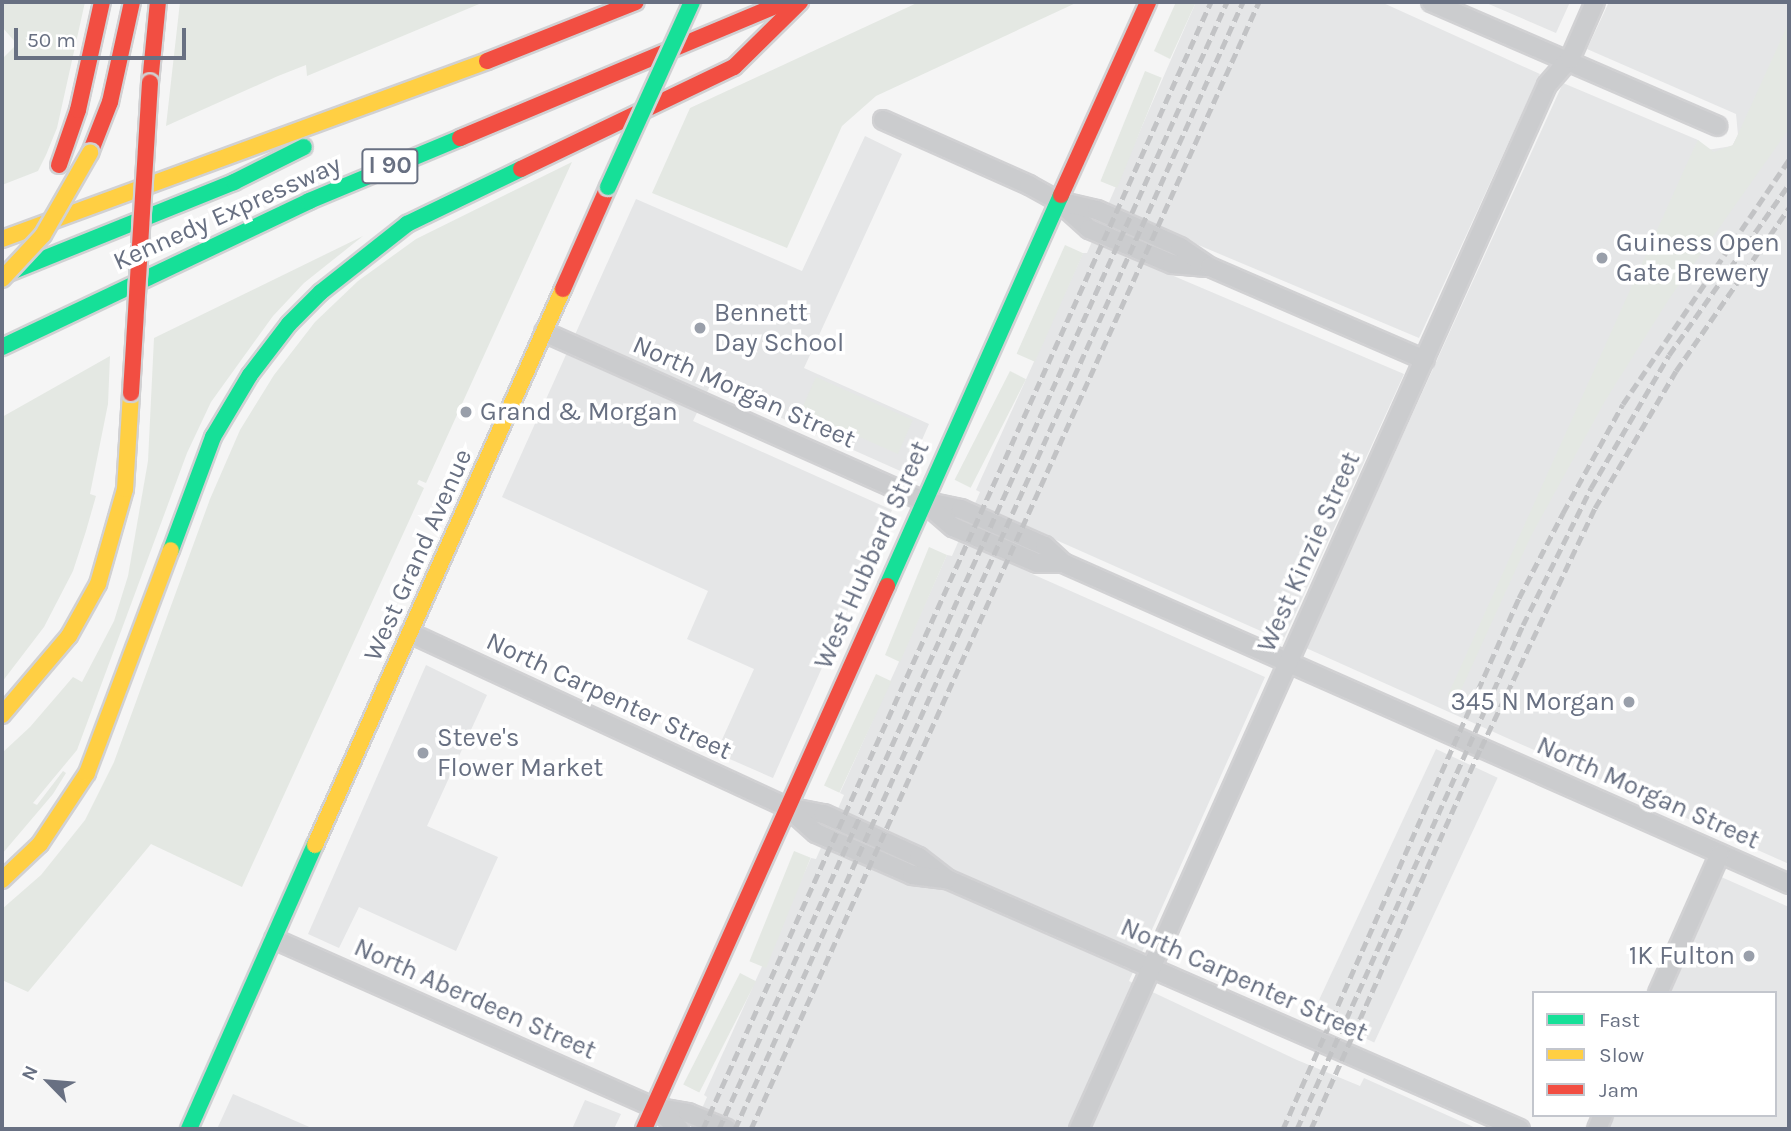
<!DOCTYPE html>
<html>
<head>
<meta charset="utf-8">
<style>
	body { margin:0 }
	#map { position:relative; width:1791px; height:1131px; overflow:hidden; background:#f5f5f5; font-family:Karla,sans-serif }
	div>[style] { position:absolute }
	.built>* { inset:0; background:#e5e6e7; transform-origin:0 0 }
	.green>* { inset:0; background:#e4e8e3; transform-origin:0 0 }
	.roads { filter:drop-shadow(2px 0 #d1d1d3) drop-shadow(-2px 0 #d1d1d3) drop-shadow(0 2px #d1d1d3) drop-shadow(0 -2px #d1d1d3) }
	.street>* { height:18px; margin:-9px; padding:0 9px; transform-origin:9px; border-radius:9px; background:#cbccce }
	.fast>* { height:16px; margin:-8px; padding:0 8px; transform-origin:8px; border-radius:8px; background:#16e098 }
	.slow>* { height:16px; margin:-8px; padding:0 8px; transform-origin:8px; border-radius:8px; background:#ffcf43 }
	.jam>* { height:16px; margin:-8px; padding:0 8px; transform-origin:8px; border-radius:8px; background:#f24e42 }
	.rail>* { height:5px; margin-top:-2.5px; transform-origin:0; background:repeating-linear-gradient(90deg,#c2c3c5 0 10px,transparent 0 15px) }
	.bridges { filter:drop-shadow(2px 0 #d1d1d3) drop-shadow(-2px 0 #d1d1d3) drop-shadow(0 2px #d1d1d3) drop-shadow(0 -2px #d1d1d3) }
	.fast-bridge>* { height:16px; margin:-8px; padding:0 8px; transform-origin:8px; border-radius:8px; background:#16e098 }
	.slow-bridge>* { height:16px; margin:-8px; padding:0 8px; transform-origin:8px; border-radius:8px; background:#ffcf43 }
	.jam-bridge>* { height:16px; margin:-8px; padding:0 8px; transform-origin:8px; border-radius:8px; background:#f24e42 }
	.dots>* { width:19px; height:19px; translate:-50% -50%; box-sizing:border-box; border:4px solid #fff; border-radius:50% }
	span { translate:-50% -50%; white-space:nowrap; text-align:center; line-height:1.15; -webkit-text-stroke:7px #fff; paint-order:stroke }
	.shield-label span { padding:2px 5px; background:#fff; border:2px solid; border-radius:5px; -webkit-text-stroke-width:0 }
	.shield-label { font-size:24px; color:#687082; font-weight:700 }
	.street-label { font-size:26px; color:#687082 }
	.poi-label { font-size:26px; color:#687082 }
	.left { translate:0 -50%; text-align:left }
	.right { translate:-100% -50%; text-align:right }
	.frame { position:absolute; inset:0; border:4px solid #687082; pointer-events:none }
	.legend { position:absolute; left:1532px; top:991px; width:245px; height:126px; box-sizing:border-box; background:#fff; border:2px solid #c3c6cd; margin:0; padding:9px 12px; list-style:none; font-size:21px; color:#687082 }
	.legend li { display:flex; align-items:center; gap:14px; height:35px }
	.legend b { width:35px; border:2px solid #c3c6cd }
	.north { position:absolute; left:14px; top:1047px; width:70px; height:70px; -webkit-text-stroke:5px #fff; paint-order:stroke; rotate:295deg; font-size:19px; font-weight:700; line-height:28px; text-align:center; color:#687082 }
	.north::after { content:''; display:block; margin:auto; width:24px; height:32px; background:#687082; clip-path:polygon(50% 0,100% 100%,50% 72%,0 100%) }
	.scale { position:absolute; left:14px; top:28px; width:172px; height:32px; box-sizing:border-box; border:4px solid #687082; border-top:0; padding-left:9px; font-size:21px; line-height:24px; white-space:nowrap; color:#687082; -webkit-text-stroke:5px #fff; paint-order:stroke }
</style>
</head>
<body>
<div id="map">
	<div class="built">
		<i style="clip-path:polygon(1196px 2px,1381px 2px,1540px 74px,1419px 338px,1177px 236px,1162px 271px,1404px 374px,1283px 641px,1047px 536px,1030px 573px,1265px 677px,1129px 981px,1297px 1060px,1360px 1086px,1364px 1078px,1478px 1129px,693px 1129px,707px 1097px,704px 1095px,811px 858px,816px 859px,844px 795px,840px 793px,947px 555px,952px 556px,980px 492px,976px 490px,1083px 253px,1087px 253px)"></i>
		<i style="clip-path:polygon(1484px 2px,1570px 2px,1556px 33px)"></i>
		<i style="clip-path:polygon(1609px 2px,1789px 2px,1789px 864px,1306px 648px,1563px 83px,1698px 140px,1707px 150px,1732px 146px,1738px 135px,1736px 114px,1587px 49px)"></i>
		<i style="clip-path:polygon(865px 136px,902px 154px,804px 368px,929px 424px,907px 474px,710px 386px,693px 421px,892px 510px,773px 778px,716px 753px,754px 669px,687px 639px,708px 591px,502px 497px,636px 199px,802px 271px)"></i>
		<i style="clip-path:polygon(426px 665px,487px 695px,427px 826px,498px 857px,456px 951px,359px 907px,339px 948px,308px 934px)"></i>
		<i style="left:1436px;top:749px;width:68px;height:292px;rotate:25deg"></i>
		<i style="clip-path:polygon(1719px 876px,1789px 907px,1789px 1129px,1606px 1129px,1612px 1115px,1775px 1115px,1775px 993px,1667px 993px)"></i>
		<i style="clip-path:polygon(233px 1094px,314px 1129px,217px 1129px)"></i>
		<i style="clip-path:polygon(585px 1100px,621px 1114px,614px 1129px,572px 1129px)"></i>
	</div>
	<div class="green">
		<i style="clip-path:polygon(2px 2px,85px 2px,57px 128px,46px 155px,38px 171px,2px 185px,2px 59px,17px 44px,2px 27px)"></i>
		<i style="clip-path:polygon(180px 2px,484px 2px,307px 76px,306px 65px,278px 76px,166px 126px)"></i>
		<i style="clip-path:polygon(919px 2px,1078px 2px,876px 96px,842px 126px,787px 248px,652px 193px,690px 108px)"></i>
		<i style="clip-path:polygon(1176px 2px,1196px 2px,1170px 59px,1154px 51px)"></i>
		<i style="clip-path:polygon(1789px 22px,1789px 129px,1669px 299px,1605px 401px,1531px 536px,1457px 699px,1448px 695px,1693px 150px,1698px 140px,1714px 152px,1733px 145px)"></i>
		<i style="left:1145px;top:71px;width:18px;height:119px;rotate:22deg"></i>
		<i style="clip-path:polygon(572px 162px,426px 483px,419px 480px,417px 484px,424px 488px,242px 887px,151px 844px,28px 992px,2px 980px,2px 909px,41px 875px,85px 820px,114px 762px,210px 499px,240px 430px,274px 375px,315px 322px,358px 281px,416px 239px)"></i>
		<i style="clip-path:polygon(363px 236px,304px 283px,273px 316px,211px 402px,187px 453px,77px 750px,33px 803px,37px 805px,63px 771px,66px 773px,53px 794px,2px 854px,2px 753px,30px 727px,73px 677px,82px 682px,114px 621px,128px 576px,148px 461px,154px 338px)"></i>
		<i style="left:1065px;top:245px;width:20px;height:119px;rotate:24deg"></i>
		<i style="clip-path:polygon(110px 356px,108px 404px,90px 494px,96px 496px,86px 531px,73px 571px,44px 627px,2px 682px,2px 417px)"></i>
		<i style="left:1010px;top:371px;width:18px;height:122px;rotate:27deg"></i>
		<i style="left:816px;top:377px;width:106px;height:37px;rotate:24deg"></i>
		<i style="clip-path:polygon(929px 547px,947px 555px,900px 662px,885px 655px)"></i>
		<i style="left:876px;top:674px;width:17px;height:123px;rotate:25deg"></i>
		<i style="left:794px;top:851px;width:18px;height:119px;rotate:22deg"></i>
		<i style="left:740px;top:973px;width:18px;height:125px;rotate:27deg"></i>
	</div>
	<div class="roads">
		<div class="street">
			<i style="left:1431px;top:2px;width:312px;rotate:23.4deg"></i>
			<i style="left:883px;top:120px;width:160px;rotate:24deg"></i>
			<i style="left:1029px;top:185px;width:33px;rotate:29deg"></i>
			<i style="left:1058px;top:201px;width:42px;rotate:42.1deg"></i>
			<i style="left:1089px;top:229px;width:90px;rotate:22.9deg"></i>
			<i style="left:1172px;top:264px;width:35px;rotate:5deg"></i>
			<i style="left:1058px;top:201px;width:40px;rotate:13deg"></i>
			<i style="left:1097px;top:210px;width:91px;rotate:24deg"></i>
			<i style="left:1180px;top:247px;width:36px;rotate:34deg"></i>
			<i style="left:1210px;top:267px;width:234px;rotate:23.4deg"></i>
			<i style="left:544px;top:332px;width:415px;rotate:24deg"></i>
			<i style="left:923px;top:501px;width:39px;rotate:12deg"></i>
			<i style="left:961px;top:509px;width:92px;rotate:23.8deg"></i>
			<i style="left:1045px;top:546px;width:25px;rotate:43deg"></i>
			<i style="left:1063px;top:563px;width:794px;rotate:23.85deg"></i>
			<i style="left:925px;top:503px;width:37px;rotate:41deg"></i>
			<i style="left:953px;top:527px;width:91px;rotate:23.2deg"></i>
			<i style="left:1037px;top:563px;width:26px"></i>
			<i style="left:410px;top:633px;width:415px;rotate:24.8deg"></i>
			<i style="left:787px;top:807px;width:38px;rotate:11deg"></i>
			<i style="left:824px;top:814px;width:104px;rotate:24.4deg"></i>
			<i style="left:919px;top:857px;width:36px;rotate:38deg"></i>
			<i style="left:947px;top:879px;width:625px;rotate:23.57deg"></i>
			<i style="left:787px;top:807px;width:39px;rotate:42deg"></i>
			<i style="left:816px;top:833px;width:105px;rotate:23.6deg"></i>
			<i style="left:912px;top:875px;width:35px;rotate:7deg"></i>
			<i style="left:274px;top:939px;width:415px;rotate:23.9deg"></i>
			<i style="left:654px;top:1107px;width:35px;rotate:10deg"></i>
			<i style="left:688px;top:1113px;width:42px;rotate:22.3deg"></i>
			<i style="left:1658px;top:993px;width:152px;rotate:-66deg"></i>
			<i style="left:654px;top:1107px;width:33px;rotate:41deg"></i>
			<i style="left:1079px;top:1129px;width:1144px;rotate:-65.85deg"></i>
			<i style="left:1547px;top:85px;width:35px;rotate:-49deg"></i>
			<i style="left:1570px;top:59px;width:62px;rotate:-66.3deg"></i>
			<i style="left:1597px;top:1129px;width:15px;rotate:-67deg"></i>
		</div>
		<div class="fast">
			<i style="left:3px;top:275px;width:249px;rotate:-21.9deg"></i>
			<i style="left:234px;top:182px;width:78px;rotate:-26.6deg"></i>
			<i style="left:2px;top:347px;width:340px;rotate:-25.4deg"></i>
			<i style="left:309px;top:201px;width:164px;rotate:-22.6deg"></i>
			<i style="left:171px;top:550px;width:121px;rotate:-69.6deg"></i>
			<i style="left:213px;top:437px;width:72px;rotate:-59.2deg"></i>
			<i style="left:250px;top:375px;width:64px;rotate:-52.6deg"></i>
			<i style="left:289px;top:324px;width:45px;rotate:-45deg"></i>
			<i style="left:321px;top:292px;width:110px;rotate:-38.3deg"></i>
			<i style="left:407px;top:224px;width:127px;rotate:-25.8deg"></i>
			<i style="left:887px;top:586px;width:428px;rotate:-66deg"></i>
			<i style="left:189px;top:1129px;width:311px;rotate:-66.1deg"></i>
		</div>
		<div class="slow">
			<i style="left:2px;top:239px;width:517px;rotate:-20.15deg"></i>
			<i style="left:2px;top:715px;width:104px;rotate:-49.7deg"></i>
			<i style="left:69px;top:636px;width:60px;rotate:-60.9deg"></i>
			<i style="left:98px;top:584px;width:99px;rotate:-74.1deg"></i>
			<i style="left:125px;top:489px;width:96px;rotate:-86.4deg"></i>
			<i style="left:315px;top:845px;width:609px;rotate:-65.96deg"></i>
			<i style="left:2px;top:880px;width:52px;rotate:-43.5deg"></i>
			<i style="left:40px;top:844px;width:85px;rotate:-56.5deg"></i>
			<i style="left:87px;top:773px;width:238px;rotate:-69.4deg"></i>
		</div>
		<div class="jam">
			<i style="left:487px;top:61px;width:160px;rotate:-21.6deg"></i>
			<i style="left:150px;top:83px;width:81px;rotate:-84.4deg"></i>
			<i style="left:460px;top:138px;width:352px;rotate:-22.7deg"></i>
			<i style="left:90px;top:153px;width:55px;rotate:-68.6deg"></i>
			<i style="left:110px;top:102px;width:102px;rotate:-77.6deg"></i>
			<i style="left:59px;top:165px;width:58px;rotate:-70.9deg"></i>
			<i style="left:78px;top:110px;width:111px;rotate:-77.5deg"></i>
			<i style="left:521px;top:169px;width:236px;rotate:-25.6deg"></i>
			<i style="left:734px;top:67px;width:93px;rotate:-44.6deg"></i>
			<i style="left:1061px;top:195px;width:212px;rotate:-65.7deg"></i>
			<i style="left:563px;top:289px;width:111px;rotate:-66.2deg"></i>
			<i style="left:644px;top:1129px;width:595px;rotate:-65.89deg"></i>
		</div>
	</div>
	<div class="rail">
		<i style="left:703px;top:1129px;width:1236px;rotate:-65.74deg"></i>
		<i style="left:719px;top:1129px;width:1236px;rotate:-65.74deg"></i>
		<i style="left:735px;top:1129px;width:1236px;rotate:-65.74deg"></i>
		<i style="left:751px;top:1129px;width:1236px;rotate:-65.74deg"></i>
		<i style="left:1283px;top:1129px;width:581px;rotate:-66.04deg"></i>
		<i style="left:1519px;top:598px;width:96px;rotate:-62.6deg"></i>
		<i style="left:1563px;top:513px;width:124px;rotate:-61.2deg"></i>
		<i style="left:1623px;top:404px;width:295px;rotate:-55.8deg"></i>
		<i style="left:1297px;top:1129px;width:552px;rotate:-65.85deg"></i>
		<i style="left:1523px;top:625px;width:153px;rotate:-63.6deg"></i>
		<i style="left:1591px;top:488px;width:154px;rotate:-59.6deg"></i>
		<i style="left:1669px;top:355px;width:209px;rotate:-54.9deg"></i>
		<i style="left:1311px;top:1129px;width:417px;rotate:-66deg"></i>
		<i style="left:1481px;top:748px;width:266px;rotate:-64.6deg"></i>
		<i style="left:1595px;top:508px;width:159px;rotate:-59.4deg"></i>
		<i style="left:1676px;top:371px;width:198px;rotate:-55.3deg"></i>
	</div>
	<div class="bridges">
		<div class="fast-bridge">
			<i style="left:608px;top:187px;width:203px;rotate:-65.6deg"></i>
		</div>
		<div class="slow-bridge">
			<i style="left:2px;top:279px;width:60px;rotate:-47deg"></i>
			<i style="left:43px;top:235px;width:95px;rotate:-60.2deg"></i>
		</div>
		<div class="jam-bridge">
			<i style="left:131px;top:393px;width:311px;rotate:-86.5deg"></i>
		</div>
	</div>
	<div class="dots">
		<i style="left:1602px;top:258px;background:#999faa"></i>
		<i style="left:700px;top:328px;background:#999faa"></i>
		<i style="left:466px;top:412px;background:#999faa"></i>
		<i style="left:1629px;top:702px;background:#999faa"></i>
		<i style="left:423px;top:753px;background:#999faa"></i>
		<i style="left:1749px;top:956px;background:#999faa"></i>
	</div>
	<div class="shield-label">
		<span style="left:390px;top:166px">I 90</span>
	</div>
	<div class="street-label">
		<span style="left:227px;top:213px;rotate:-24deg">Kennedy Expressway</span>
		<span style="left:744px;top:392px;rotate:24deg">North Morgan Street</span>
		<span style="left:1309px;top:552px;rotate:-66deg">West Kinzie Street</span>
		<span style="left:418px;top:555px;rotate:-66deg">West Grand Avenue</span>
		<span style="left:872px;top:555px;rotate:-66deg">West Hubbard Street</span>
		<span style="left:609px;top:696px;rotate:25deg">North Carpenter Street</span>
		<span style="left:1648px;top:793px;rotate:24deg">North Morgan Street</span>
		<span style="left:1244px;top:980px;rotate:24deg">North Carpenter Street</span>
		<span style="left:475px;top:999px;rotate:24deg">North Aberdeen Street</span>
	</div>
	<div class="poi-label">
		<span class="left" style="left:1616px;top:258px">Guiness Open<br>Gate Brewery</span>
		<span class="left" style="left:714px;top:328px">Bennett<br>Day School</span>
		<span class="left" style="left:480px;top:412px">Grand &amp; Morgan</span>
		<span class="right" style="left:1615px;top:702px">345 N Morgan</span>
		<span class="left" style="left:437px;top:753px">Steve's<br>Flower Market</span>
		<span class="right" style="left:1735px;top:956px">1K Fulton</span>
	</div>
	<div class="frame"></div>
	<ul class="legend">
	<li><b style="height:9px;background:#16e098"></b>Fast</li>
	<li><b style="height:9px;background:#ffcf43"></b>Slow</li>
	<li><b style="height:9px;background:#f24e42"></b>Jam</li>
	</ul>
	<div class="north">N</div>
	<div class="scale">50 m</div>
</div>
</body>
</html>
